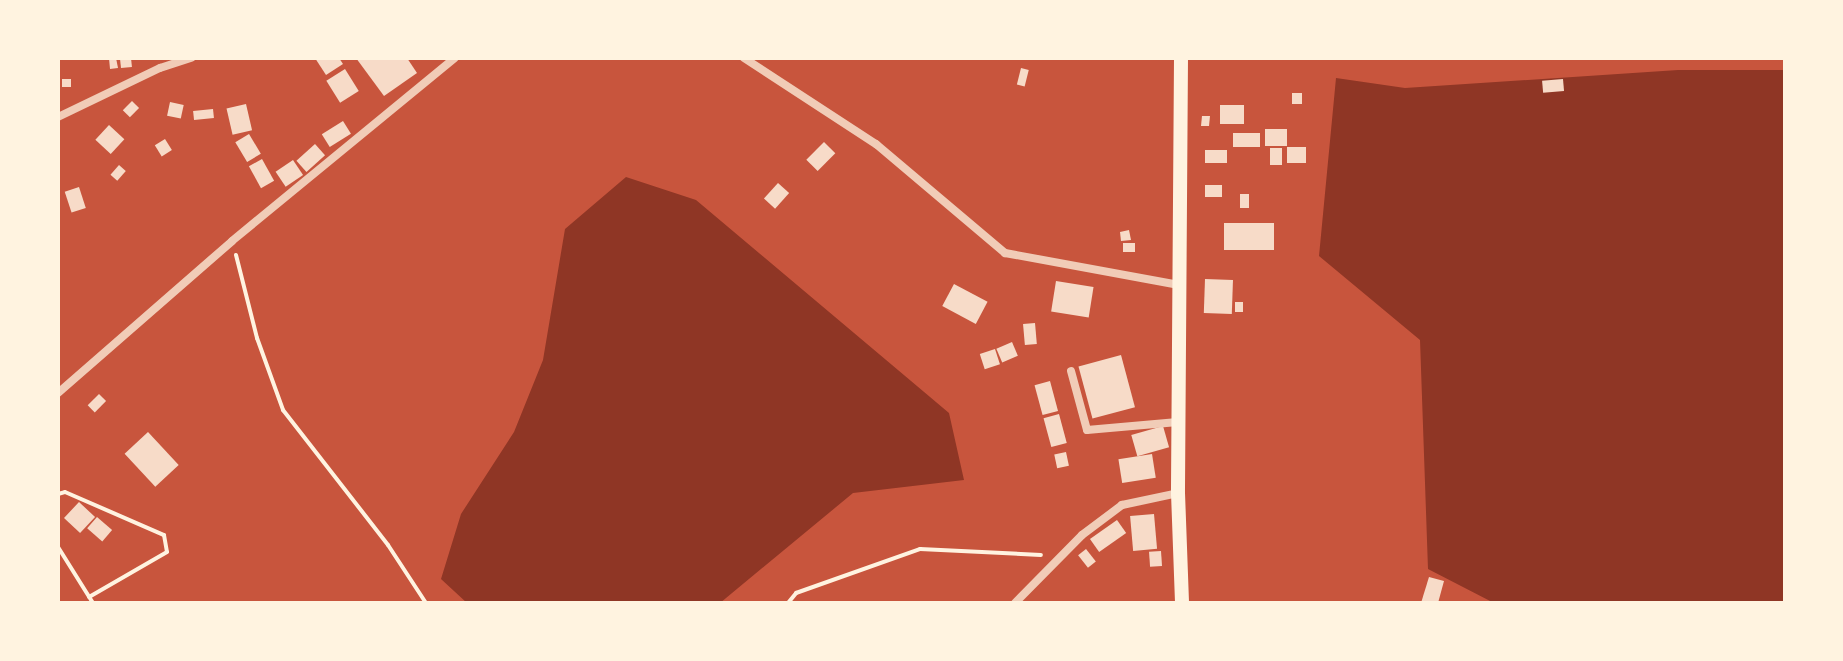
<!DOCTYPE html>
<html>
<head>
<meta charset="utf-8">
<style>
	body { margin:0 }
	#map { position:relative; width:1843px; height:661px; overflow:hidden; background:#c8553d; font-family:"PT Sans",sans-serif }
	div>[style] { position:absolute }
	.water>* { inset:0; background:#8f3625 }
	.building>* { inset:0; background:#f7dbc8; transform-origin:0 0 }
	.path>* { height:4px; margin:-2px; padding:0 2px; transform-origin:2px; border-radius:2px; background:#fff3e0 }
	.minor>* { height:8px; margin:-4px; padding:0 4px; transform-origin:4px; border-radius:4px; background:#f1ccb7 }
	.primary>* { height:14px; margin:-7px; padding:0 7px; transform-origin:7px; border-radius:7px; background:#fff3e0 }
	span { translate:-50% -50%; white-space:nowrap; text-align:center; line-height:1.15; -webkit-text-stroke:6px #fff3e0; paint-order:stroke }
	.frame { position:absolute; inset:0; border:60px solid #fff3e0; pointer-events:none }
</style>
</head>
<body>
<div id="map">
	<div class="water">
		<i style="clip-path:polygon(1678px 70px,1785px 70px,1785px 603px,1494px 603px,1428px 569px,1420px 340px,1319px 256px,1336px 78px,1405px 88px)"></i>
		<i style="clip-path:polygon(626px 177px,696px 200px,949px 413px,964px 480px,853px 493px,720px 603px,467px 603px,441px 579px,461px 514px,514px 432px,543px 360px,565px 229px)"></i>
	</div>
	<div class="building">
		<i style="clip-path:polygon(109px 58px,116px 58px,118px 68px,110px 69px)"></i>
		<i style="left:131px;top:58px;width:9px;height:11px;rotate:84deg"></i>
		<i style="clip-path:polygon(315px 58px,339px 58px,343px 64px,326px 75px)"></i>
		<i style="clip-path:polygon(356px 58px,407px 58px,417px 73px,384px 96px)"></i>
		<i style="left:1021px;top:68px;width:8px;height:17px;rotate:14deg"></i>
		<i style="left:345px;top:69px;width:26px;height:22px;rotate:58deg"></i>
		<i style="left:62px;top:79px;width:9px;height:8px"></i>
		<i style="left:1563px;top:79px;width:12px;height:21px;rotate:85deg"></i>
		<i style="left:1292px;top:93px;width:10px;height:11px"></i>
		<i style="left:132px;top:101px;width:10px;height:13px;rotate:45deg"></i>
		<i style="left:170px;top:102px;width:14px;height:14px;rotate:12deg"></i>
		<i style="left:246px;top:104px;width:27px;height:20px;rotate:77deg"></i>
		<i style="left:1220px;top:105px;width:24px;height:19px"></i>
		<i style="left:213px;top:109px;width:9px;height:20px;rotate:84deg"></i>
		<i style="clip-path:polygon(1202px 116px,1210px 116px,1209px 126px,1201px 126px)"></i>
		<i style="left:343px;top:121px;width:15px;height:25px;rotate:58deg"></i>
		<i style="left:109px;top:125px;width:21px;height:20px;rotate:43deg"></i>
		<i style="left:1287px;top:129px;width:17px;height:22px;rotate:90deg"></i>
		<i style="left:1233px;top:133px;width:27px;height:14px"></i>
		<i style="left:249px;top:134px;width:23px;height:16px;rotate:59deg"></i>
		<i style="left:165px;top:139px;width:13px;height:12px;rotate:58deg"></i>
		<i style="left:824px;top:142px;width:16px;height:25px;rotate:45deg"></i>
		<i style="left:315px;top:144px;width:15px;height:25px;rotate:48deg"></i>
		<i style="left:1287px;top:147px;width:19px;height:16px"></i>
		<i style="left:1270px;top:148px;width:12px;height:17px"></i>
		<i style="left:1205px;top:150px;width:22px;height:13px"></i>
		<i style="left:262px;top:159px;width:25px;height:15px;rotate:61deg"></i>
		<i style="left:293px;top:160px;width:18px;height:21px;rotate:56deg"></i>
		<i style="left:119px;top:165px;width:9px;height:13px;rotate:41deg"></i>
		<i style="left:778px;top:183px;width:15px;height:21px;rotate:42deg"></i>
		<i style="left:1205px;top:185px;width:17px;height:12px"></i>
		<i style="left:79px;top:187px;width:22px;height:15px;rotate:72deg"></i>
		<i style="left:1240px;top:194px;width:9px;height:14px"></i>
		<i style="left:1224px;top:223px;width:50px;height:27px"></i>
		<i style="clip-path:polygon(1129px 230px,1131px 240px,1121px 241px,1120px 232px)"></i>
		<i style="left:1123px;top:243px;width:12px;height:9px"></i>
		<i style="left:1205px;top:279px;width:28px;height:34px;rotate:2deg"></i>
		<i style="left:1056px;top:281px;width:38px;height:31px;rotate:9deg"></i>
		<i style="left:954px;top:284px;width:38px;height:25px;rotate:28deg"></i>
		<i style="left:1235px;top:302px;width:8px;height:10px"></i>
		<i style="left:1035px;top:323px;width:21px;height:12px;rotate:85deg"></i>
		<i style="left:1012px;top:342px;width:15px;height:17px;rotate:67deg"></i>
		<i style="left:995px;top:349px;width:16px;height:16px;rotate:72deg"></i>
		<i style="left:1121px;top:355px;width:54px;height:44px;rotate:75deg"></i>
		<i style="left:1050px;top:381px;width:31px;height:16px;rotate:75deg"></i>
		<i style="left:99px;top:394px;width:10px;height:16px;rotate:45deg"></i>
		<i style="left:1059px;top:414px;width:30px;height:16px;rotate:75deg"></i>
		<i style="left:1163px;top:426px;width:22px;height:33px;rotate:74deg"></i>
		<i style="left:148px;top:432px;width:45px;height:32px;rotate:47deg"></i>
		<i style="left:1066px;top:452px;width:14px;height:12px;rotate:78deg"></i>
		<i style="left:1152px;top:454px;width:24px;height:34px;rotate:81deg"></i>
		<i style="left:79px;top:502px;width:22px;height:22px;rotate:43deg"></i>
		<i style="left:1154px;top:514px;width:35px;height:24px;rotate:85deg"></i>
		<i style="left:97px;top:517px;width:20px;height:15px;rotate:41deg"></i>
		<i style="left:1117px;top:520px;width:16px;height:33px;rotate:55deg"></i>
		<i style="left:1086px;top:549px;width:16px;height:10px;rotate:52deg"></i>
		<i style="left:1161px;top:551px;width:15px;height:12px;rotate:86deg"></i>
		<i style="clip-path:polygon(1429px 577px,1444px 581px,1438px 603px,1421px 603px)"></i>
	</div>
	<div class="path">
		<i style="left:236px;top:255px;width:86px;rotate:75.8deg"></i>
		<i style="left:257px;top:338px;width:77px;rotate:70.1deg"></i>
		<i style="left:283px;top:410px;width:171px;rotate:52.1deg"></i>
		<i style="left:388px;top:545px;width:69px;rotate:56.8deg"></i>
		<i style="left:58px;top:494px;width:7px;rotate:-16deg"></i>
		<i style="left:65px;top:492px;width:108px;rotate:23.5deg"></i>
		<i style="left:164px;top:535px;width:17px;rotate:80deg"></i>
		<i style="left:167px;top:552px;width:90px;rotate:150deg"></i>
		<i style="left:58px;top:547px;width:66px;rotate:58deg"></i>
		<i style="left:788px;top:603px;width:13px;rotate:-51deg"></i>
		<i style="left:796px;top:593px;width:132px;rotate:-19.5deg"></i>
		<i style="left:920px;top:549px;width:121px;rotate:2.8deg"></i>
	</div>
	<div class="minor">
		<i style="left:744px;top:58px;width:158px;rotate:33.1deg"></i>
		<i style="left:876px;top:144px;width:169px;rotate:40.2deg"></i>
		<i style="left:1005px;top:253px;width:177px;rotate:10.4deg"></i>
		<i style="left:58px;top:117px;width:113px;rotate:-25.7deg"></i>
		<i style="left:160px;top:68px;width:33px;rotate:-18deg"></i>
		<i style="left:1071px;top:371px;width:61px;rotate:74.8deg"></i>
		<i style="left:1087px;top:430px;width:91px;rotate:-5deg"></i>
		<i style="left:58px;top:393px;width:231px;rotate:-41.1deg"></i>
		<i style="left:232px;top:241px;width:288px;rotate:-39.4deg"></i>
		<i style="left:1015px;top:603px;width:95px;rotate:-45.4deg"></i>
		<i style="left:1082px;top:535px;width:50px;rotate:-36.9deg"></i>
		<i style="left:1122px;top:505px;width:57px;rotate:-12.1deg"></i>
	</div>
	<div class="primary">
		<i style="left:1181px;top:58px;width:435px;rotate:90.4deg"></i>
		<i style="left:1178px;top:493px;width:110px;rotate:87.9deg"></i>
	</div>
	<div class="frame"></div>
</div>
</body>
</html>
